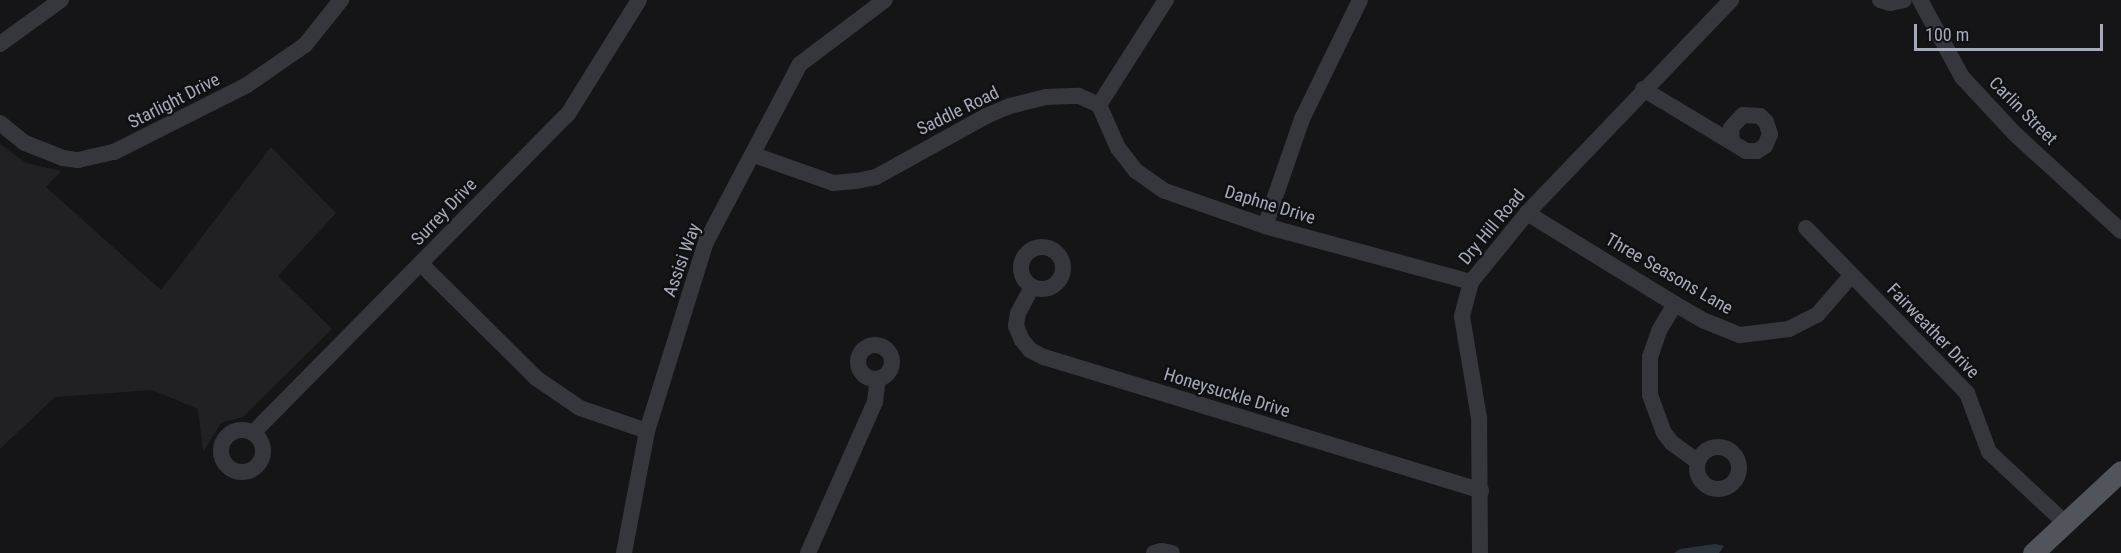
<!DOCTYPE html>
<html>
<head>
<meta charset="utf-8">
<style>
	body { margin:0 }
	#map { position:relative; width:2121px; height:553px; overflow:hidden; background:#151518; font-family:"Roboto Condensed",sans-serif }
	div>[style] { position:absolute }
	.built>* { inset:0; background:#212125 }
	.water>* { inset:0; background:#2a343d }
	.minor>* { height:16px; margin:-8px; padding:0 8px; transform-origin:8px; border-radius:8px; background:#36373d }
	.minor>.ring { margin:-8px; padding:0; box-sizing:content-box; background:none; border:16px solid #36373d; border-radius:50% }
	.major>* { height:21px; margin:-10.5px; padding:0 10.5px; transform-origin:10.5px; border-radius:10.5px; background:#52545c }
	span { translate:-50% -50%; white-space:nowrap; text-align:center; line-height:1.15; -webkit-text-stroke:5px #101013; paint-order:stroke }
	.street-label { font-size:18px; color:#a6abb9 }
	.scale { position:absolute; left:1914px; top:24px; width:189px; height:27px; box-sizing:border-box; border:3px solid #a6abb9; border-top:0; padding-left:8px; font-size:18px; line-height:21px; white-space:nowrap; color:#a6abb9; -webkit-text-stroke:4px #101013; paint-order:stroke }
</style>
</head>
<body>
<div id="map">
	<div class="built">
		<i style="clip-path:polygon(0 144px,26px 163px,61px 171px,46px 187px,161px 290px,271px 147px,336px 213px,278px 276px,332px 329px,243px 417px,221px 423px,203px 452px,198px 409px,152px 390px,55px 397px,0 449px)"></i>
	</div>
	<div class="water">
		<i style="clip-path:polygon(1715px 544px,1724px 546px,1719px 553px,1674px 553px,1680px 549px)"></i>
	</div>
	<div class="minor">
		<i style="left:1880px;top:0;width:10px;rotate:17deg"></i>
		<i style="left:1890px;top:3px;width:14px;rotate:-12deg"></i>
		<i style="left:1920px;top:0;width:88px;rotate:61.4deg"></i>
		<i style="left:1962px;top:77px;width:76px;rotate:47.1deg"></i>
		<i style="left:2014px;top:133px;width:145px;rotate:42.5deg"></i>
		<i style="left:0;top:44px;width:75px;rotate:-35.8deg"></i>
		<i style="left:1643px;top:89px;width:120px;rotate:31deg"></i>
		<i style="left:1746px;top:151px;width:11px"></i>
		<i style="left:1757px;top:151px;width:9px;rotate:-32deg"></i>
		<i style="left:1765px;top:146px;width:13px;rotate:-67deg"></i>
		<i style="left:1770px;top:134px;width:13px;rotate:-108deg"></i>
		<i style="left:1766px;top:122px;width:8px;rotate:-135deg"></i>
		<i style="left:1760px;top:116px;width:17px;rotate:-177deg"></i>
		<i style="left:1743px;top:115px;width:18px;rotate:133deg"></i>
		<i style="left:1731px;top:128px;width:13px;rotate:86deg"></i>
		<i style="left:1099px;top:105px;width:47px;rotate:66.2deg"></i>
		<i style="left:1118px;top:148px;width:29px;rotate:52deg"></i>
		<i style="left:1136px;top:171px;width:35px;rotate:35deg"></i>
		<i style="left:1165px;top:191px;width:106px;rotate:19.3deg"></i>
		<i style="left:1265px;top:226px;width:213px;rotate:15.2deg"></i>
		<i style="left:1099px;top:105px;width:125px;rotate:-57.5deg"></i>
		<i style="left:0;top:123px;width:32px;rotate:39deg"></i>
		<i style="left:25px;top:143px;width:41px;rotate:21.5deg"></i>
		<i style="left:63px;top:158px;width:15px;rotate:8deg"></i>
		<i style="left:78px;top:160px;width:37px;rotate:-13deg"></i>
		<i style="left:114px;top:152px;width:149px;rotate:-26.7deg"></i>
		<i style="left:247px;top:85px;width:70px;rotate:-34.6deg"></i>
		<i style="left:305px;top:45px;width:58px;rotate:-51.3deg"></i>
		<i style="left:754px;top:155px;width:84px;rotate:19.5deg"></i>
		<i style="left:833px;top:183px;width:23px;rotate:-5deg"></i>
		<i style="left:856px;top:181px;width:20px;rotate:-11deg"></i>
		<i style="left:876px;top:177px;width:126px;rotate:-29deg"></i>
		<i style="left:986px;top:116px;width:26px;rotate:-23deg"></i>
		<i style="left:1010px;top:106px;width:37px;rotate:-14deg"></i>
		<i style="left:1046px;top:97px;width:33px;rotate:-2deg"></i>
		<i style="left:1079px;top:96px;width:22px;rotate:24deg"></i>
		<i style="left:1527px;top:213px;width:174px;rotate:31.6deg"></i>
		<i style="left:1675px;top:304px;width:34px;rotate:30deg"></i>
		<i style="left:1705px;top:321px;width:38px;rotate:22deg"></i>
		<i style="left:1740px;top:335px;width:49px;rotate:-7deg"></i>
		<i style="left:1789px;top:329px;width:31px;rotate:-27deg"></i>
		<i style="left:1817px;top:315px;width:52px;rotate:-48.9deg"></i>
		<i style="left:1265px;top:226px;width:113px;rotate:-70.9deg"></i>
		<i style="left:1302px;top:119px;width:132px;rotate:-64deg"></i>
		<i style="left:1806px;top:228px;width:231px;rotate:45.7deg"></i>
		<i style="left:1967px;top:393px;width:63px;rotate:69.6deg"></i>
		<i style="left:1989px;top:452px;width:103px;rotate:43deg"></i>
		<i class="ring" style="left:1021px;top:247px;width:26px;height:26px"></i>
		<i style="left:421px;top:264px;width:162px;rotate:44.7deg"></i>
		<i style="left:536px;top:378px;width:53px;rotate:34.3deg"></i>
		<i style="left:580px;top:408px;width:71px;rotate:18.9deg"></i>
		<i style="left:1032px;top:287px;width:30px;rotate:118deg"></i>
		<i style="left:1018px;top:313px;width:13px;rotate:99deg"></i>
		<i style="left:1016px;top:326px;width:15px;rotate:67deg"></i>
		<i style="left:1022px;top:340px;width:13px;rotate:51deg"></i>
		<i style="left:1030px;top:350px;width:16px;rotate:27deg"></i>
		<i style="left:1044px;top:357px;width:457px;rotate:17deg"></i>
		<i style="left:1675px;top:304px;width:31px;rotate:121deg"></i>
		<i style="left:1659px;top:331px;width:28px;rotate:109deg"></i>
		<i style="left:1650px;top:357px;width:38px;rotate:90deg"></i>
		<i style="left:1650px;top:395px;width:40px;rotate:69.8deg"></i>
		<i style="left:1664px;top:433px;width:13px;rotate:51deg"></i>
		<i style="left:1672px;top:443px;width:32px;rotate:36deg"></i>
		<i class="ring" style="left:858px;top:345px;width:18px;height:18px"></i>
		<i class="ring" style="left:221px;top:430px;width:26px;height:26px"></i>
		<i style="left:253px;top:433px;width:448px;rotate:-45.4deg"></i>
		<i style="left:568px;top:114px;width:134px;rotate:-58.1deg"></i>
		<i class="ring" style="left:1697px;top:447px;width:26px;height:26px"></i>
		<i style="left:624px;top:553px;width:124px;rotate:-79.3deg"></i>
		<i style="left:647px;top:431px;width:198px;rotate:-72.7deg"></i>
		<i style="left:706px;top:242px;width:201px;rotate:-62.2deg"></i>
		<i style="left:800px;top:64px;width:106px;rotate:-37deg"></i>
		<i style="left:808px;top:553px;width:165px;rotate:-66.1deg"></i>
		<i style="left:875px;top:402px;width:23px;rotate:-83deg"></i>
		<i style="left:1154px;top:553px;width:7px;rotate:-16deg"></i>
		<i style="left:1161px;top:551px;width:11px;rotate:10deg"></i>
		<i style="left:1480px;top:553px;width:135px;rotate:-90.4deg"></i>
		<i style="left:1479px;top:418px;width:103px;rotate:-99.5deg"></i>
		<i style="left:1462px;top:316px;width:35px;rotate:-75deg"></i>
		<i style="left:1471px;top:282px;width:89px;rotate:-50.9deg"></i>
		<i style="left:1527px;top:213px;width:295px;rotate:-46.2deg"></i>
	</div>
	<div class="major">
		<i style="left:2033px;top:553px;width:120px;rotate:-43deg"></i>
	</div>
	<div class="street-label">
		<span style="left:174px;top:101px;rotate:-27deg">Starlight Drive</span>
		<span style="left:958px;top:111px;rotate:-26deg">Saddle Road</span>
		<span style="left:2023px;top:111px;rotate:45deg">Carlin Street</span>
		<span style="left:1270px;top:205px;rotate:17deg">Daphne Drive</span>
		<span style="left:444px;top:212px;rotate:-46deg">Surrey Drive</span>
		<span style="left:1492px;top:227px;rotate:-50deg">Dry Hill Road</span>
		<span style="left:682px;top:260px;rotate:-70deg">Assisi Way</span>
		<span style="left:1669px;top:274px;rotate:30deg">Three Seasons Lane</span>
		<span style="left:1933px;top:331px;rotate:46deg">Fairweather Drive</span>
		<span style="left:1227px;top:393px;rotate:17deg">Honeysuckle Drive</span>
	</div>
	<div class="scale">100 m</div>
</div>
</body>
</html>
